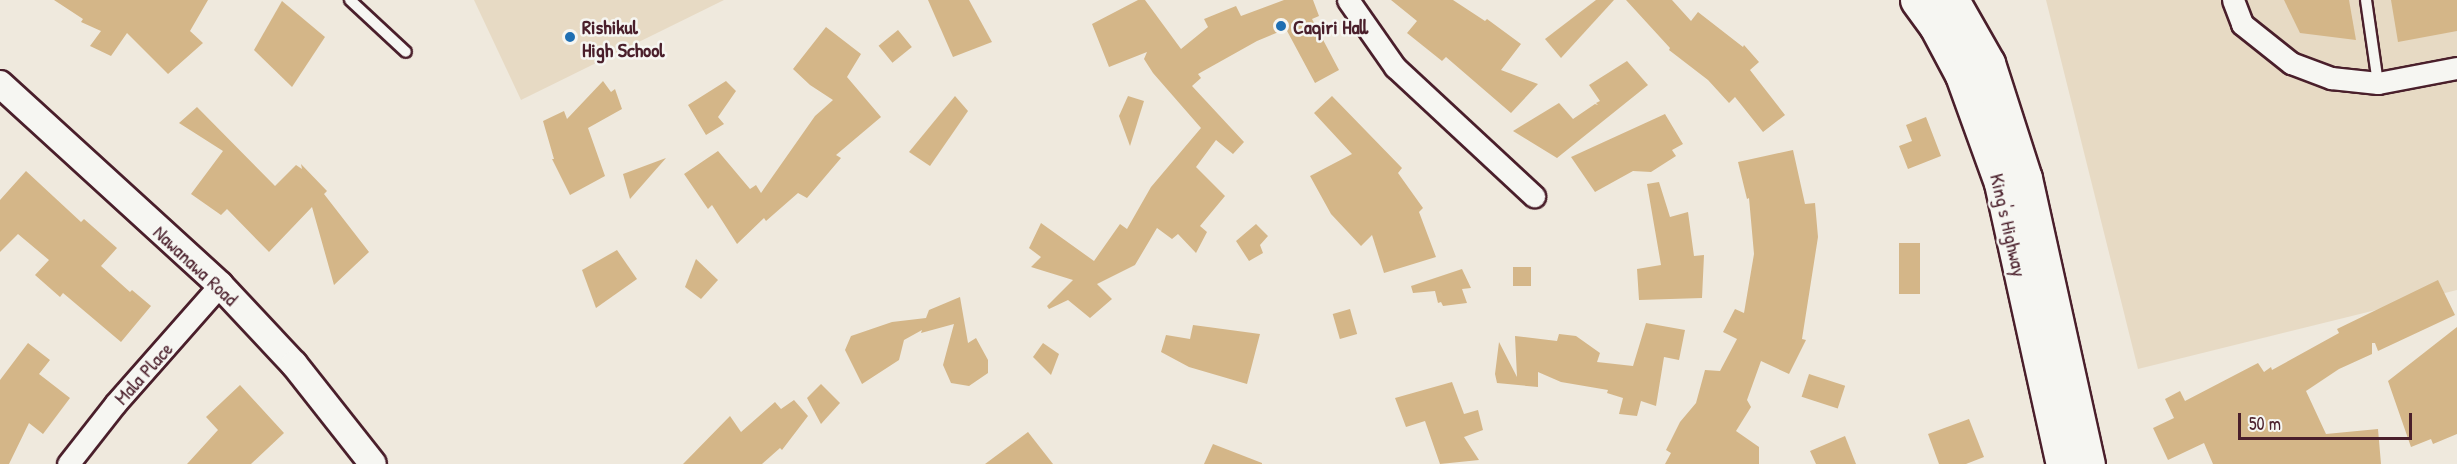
<!DOCTYPE html>
<html>
<head>
<meta charset="utf-8">
<style>
	body { margin:0 }
	#map { position:relative; width:2457px; height:464px; overflow:hidden; background:#efe9dd; font-family:"Patrick Hand",sans-serif }
	div>[style] { position:absolute }
	.built>* { inset:0; background:#e7dac4 }
	.building>* { inset:0; background:#d4b688; transform-origin:0 0 }
	.roads { filter:drop-shadow(2px 0 #4a1f2b) drop-shadow(-2px 0 #4a1f2b) drop-shadow(0 2px #4a1f2b) drop-shadow(0 -2px #4a1f2b) }
	.service>* { height:10px; margin:-5px; padding:0 5px; transform-origin:5px; border-radius:5px; background:#f6f6f2 }
	.minor>* { height:21px; margin:-10.5px; padding:0 10.5px; transform-origin:10.5px; border-radius:10.5px; background:#f6f6f2 }
	.tertiary>* { height:26px; margin:-13px; padding:0 13px; transform-origin:13px; border-radius:13px; background:#f6f6f2 }
	.trunk>* { height:33px; margin:-16.5px; padding:0 16.5px; transform-origin:16.5px; border-radius:16.5px; background:#f6f6f2 }
	.dots>* { width:16px; height:16px; translate:-50% -50%; box-sizing:border-box; border:3px solid #f6f6f2; border-radius:50% }
	span { translate:-50% -50%; white-space:nowrap; text-align:center; line-height:1.15; -webkit-text-stroke:5px #f6f6f2; paint-order:stroke }
	.poi-label { font-size:20px; color:#4a1f2b; font-weight:700 }
	.left { translate:0 -50%; text-align:left }
	.street-label { font-size:20px; color:#4a1f2b }
	.scale { position:absolute; left:2238px; top:413px; width:174px; height:27px; box-sizing:border-box; border:3px solid #4a1f2b; border-top:0; padding-left:8px; font-size:18px; line-height:21px; white-space:nowrap; color:#4a1f2b; -webkit-text-stroke:4px #f6f6f2; paint-order:stroke }
</style>
</head>
<body>
<div id="map">
	<div class="built">
		<i style="clip-path:polygon(474px 0,724px 0,521px 100px)"></i>
		<i style="clip-path:polygon(2046px 0,2457px 0,2457px 290px,2138px 369px)"></i>
	</div>
	<div class="building">
		<i style="clip-path:polygon(54px 0,208px 0,190px 31px,203px 43px,168px 74px,127px 33px,111px 56px,90px 46px,101px 31px,81px 22px,83px 19px)"></i>
		<i style="clip-path:polygon(928px 0,969px 0,992px 42px,953px 57px)"></i>
		<i style="clip-path:polygon(1138px 0,1145px 0,1181px 49px,1208px 27px,1204px 19px,1236px 6px,1241px 16px,1284px 0,1313px 0,1319px 16px,1312px 19px,1339px 70px,1315px 83px,1286px 29px,1257px 41px,1198px 74px,1201px 78px,1192px 86px,1244px 142px,1233px 154px,1216px 140px,1196px 167px,1225px 196px,1200px 226px,1207px 232px,1196px 253px,1178px 234px,1172px 239px,1157px 228px,1135px 265px,1097px 284px,1112px 299px,1090px 318px,1068px 300px,1049px 309px,1047px 306px,1073px 280px,1031px 267px,1041px 257px,1029px 248px,1041px 223px,1094px 261px,1120px 224px,1127px 229px,1151px 187px,1201px 128px,1153px 73px,1144px 59px,1147px 52px,1109px 67px,1092px 24px)"></i>
		<i style="clip-path:polygon(1391px 0,1453px 0,1485px 21px,1487px 19px,1521px 44px,1501px 70px,1538px 84px,1511px 113px,1446px 57px,1442px 61px,1407px 33px,1417px 21px)"></i>
		<i style="clip-path:polygon(1596px 0,1614px 0,1561px 58px,1545px 39px)"></i>
		<i style="clip-path:polygon(1626px 0,1672px 0,1691px 21px,1698px 12px,1743px 47px,1744px 45px,1759px 62px,1750px 70px,1785px 115px,1763px 132px,1735px 97px,1729px 103px,1708px 80px,1669px 50px,1670px 48px)"></i>
		<i style="clip-path:polygon(2284px 0,2349px 0,2356px 40px,2300px 33px)"></i>
		<i style="clip-path:polygon(2391px 0,2457px 0,2457px 31px,2398px 42px)"></i>
		<i style="clip-path:polygon(282px 1px,325px 37px,292px 87px,254px 50px)"></i>
		<i style="clip-path:polygon(826px 27px,861px 54px,847px 77px,881px 117px,836px 155px,841px 158px,807px 198px,798px 193px,766px 221px,764px 218px,737px 244px,712px 205px,708px 209px,684px 174px,718px 151px,750px 189px,756px 185px,761px 193px,815px 116px,833px 100px,810px 85px,793px 69px)"></i>
		<i style="left:898px;top:30px;width:22px;height:25px;rotate:51deg"></i>
		<i style="clip-path:polygon(1627px 61px,1648px 85px,1557px 158px,1513px 131px,1559px 103px,1573px 119px,1595px 104px,1598px 105px,1596px 103px,1600px 101px,1589px 85px)"></i>
		<i style="clip-path:polygon(603px 81px,611px 92px,615px 89px,622px 109px,588px 128px,605px 176px,570px 195px,552px 159px,554px 159px,543px 121px,564px 111px,567px 119px)"></i>
		<i style="clip-path:polygon(726px 81px,736px 91px,718px 117px,724px 124px,706px 135px,688px 105px)"></i>
		<i style="clip-path:polygon(955px 96px,968px 111px,930px 166px,909px 152px)"></i>
		<i style="clip-path:polygon(1128px 96px,1144px 101px,1130px 146px,1119px 116px)"></i>
		<i style="clip-path:polygon(1332px 96px,1402px 168px,1398px 173px,1423px 208px,1419px 212px,1436px 257px,1384px 273px,1372px 235px,1361px 246px,1331px 214px,1310px 176px,1352px 154px,1314px 113px)"></i>
		<i style="clip-path:polygon(197px 107px,275px 186px,296px 165px,302px 169px,301px 164px,327px 191px,324px 194px,369px 252px,334px 285px,312px 207px,269px 252px,227px 209px,221px 215px,191px 194px,223px 151px,179px 123px)"></i>
		<i style="clip-path:polygon(1665px 114px,1683px 144px,1672px 150px,1676px 156px,1651px 172px,1633px 171px,1595px 192px,1571px 157px)"></i>
		<i style="clip-path:polygon(1926px 117px,1941px 156px,1908px 169px,1899px 146px,1912px 141px,1906px 125px)"></i>
		<i style="clip-path:polygon(1793px 150px,1805px 204px,1815px 203px,1818px 237px,1802px 339px,1806px 340px,1789px 374px,1761px 361px,1747px 400px,1751px 407px,1736px 431px,1759px 447px,1759px 464px,1665px 464px,1671px 453px,1666px 450px,1680px 422px,1696px 403px,1705px 370px,1720px 371px,1737px 339px,1723px 332px,1735px 309px,1744px 313px,1754px 254px,1749px 198px,1747px 199px,1738px 162px)"></i>
		<i style="clip-path:polygon(666px 158px,630px 199px,623px 174px)"></i>
		<i style="clip-path:polygon(26px 171px,81px 222px,84px 219px,117px 248px,101px 266px,130px 292px,132px 290px,151px 306px,121px 342px,63px 293px,60px 297px,35px 275px,49px 260px,18px 234px,0 252px,0 200px)"></i>
		<i style="clip-path:polygon(1659px 182px,1670px 217px,1688px 212px,1694px 256px,1704px 255px,1702px 298px,1639px 300px,1637px 269px,1661px 265px,1647px 184px)"></i>
		<i style="clip-path:polygon(1256px 224px,1268px 236px,1260px 245px,1263px 253px,1249px 261px,1236px 241px)"></i>
		<i style="left:1899px;top:243px;width:21px;height:51px"></i>
		<i style="clip-path:polygon(617px 250px,637px 279px,596px 308px,582px 270px)"></i>
		<i style="clip-path:polygon(696px 259px,718px 280px,701px 299px,685px 287px)"></i>
		<i style="left:1513px;top:267px;width:18px;height:19px"></i>
		<i style="clip-path:polygon(1462px 269px,1471px 288px,1462px 289px,1467px 303px,1443px 306px,1441px 302px,1438px 303px,1435px 291px,1413px 293px,1411px 286px)"></i>
		<i style="clip-path:polygon(2438px 280px,2455px 315px,2378px 351px,2375px 343px,2372px 343px,2372px 354px,2339px 369px,2306px 391px,2326px 434px,2378px 429px,2381px 464px,2213px 464px,2204px 443px,2168px 460px,2153px 428px,2174px 418px,2165px 399px,2180px 391px,2185px 401px,2258px 363px,2264px 372px,2271px 367px,2272px 370px,2339px 333px,2337px 329px)"></i>
		<i style="clip-path:polygon(960px 297px,968px 343px,976px 338px,988px 360px,988px 373px,969px 386px,951px 383px,943px 365px,954px 324px,921px 333px,922px 330px,904px 340px,899px 360px,862px 384px,845px 350px,851px 336px,892px 322px,926px 318px,929px 310px)"></i>
		<i style="left:1350px;top:309px;width:26px;height:18px;rotate:74deg"></i>
		<i style="clip-path:polygon(1646px 323px,1685px 330px,1679px 360px,1664px 357px,1656px 406px,1641px 401px,1637px 416px,1619px 414px,1623px 398px,1607px 393px,1608px 390px,1561px 382px,1538px 372px,1538px 387px,1497px 383px,1495px 374px,1499px 342px,1517px 377px,1515px 336px,1557px 341px,1559px 334px,1576px 336px,1600px 353px,1597px 362px,1633px 366px)"></i>
		<i style="clip-path:polygon(1193px 325px,1260px 334px,1247px 384px,1189px 367px,1161px 352px,1166px 335px,1190px 339px)"></i>
		<i style="clip-path:polygon(2457px 327px,2457px 434px,2433px 444px,2431px 439px,2411px 447px,2388px 381px)"></i>
		<i style="clip-path:polygon(28px 343px,50px 360px,39px 374px,70px 398px,43px 434px,29px 423px,9px 464px,0 464px,0 380px)"></i>
		<i style="clip-path:polygon(1043px 343px,1059px 354px,1051px 375px,1033px 357px)"></i>
		<i style="left:1809px;top:374px;width:38px;height:24px;rotate:18deg"></i>
		<i style="clip-path:polygon(1452px 382px,1464px 414px,1478px 410px,1483px 430px,1464px 437px,1479px 460px,1440px 464px,1425px 421px,1406px 427px,1395px 398px)"></i>
		<i style="clip-path:polygon(821px 384px,840px 403px,821px 424px,807px 398px)"></i>
		<i style="clip-path:polygon(240px 385px,284px 433px,251px 464px,187px 464px,218px 430px,206px 417px)"></i>
		<i style="clip-path:polygon(794px 400px,808px 416px,782px 450px,780px 448px,762px 464px,683px 464px,730px 416px,741px 432px,775px 402px,781px 409px)"></i>
		<i style="clip-path:polygon(1969px 419px,1984px 457px,1966px 464px,1939px 464px,1928px 434px)"></i>
		<i style="clip-path:polygon(1028px 432px,1053px 464px,985px 464px)"></i>
		<i style="clip-path:polygon(1845px 436px,1856px 464px,1816px 464px,1810px 451px)"></i>
		<i style="clip-path:polygon(1213px 444px,1262px 463px,1262px 464px,1204px 464px)"></i>
	</div>
	<div class="roads">
		<div class="service">
			<i style="left:350px;top:0;width:76px;rotate:42.9deg"></i>
			<i style="left:2366px;top:0;width:84px;rotate:81.8deg"></i>
		</div>
		<div class="minor">
			<i style="left:1348px;top:0;width:82px;rotate:55deg"></i>
			<i style="left:1395px;top:67px;width:190px;rotate:42.9deg"></i>
			<i style="left:2233px;top:0;width:26px;rotate:69deg"></i>
			<i style="left:2242px;top:24px;width:63px;rotate:38.5deg"></i>
			<i style="left:2291px;top:63px;width:43px;rotate:20.6deg"></i>
			<i style="left:2331px;top:78px;width:47px;rotate:6.1deg"></i>
			<i style="left:2378px;top:83px;width:80px;rotate:-10.8deg"></i>
			<i style="left:68px;top:464px;width:76px;rotate:-51.9deg"></i>
			<i style="left:115px;top:404px;width:159px;rotate:-48.6deg"></i>
		</div>
		<div class="tertiary">
			<i style="left:0;top:84px;width:298px;rotate:42.4deg"></i>
			<i style="left:220px;top:285px;width:108px;rotate:46.9deg"></i>
			<i style="left:294px;top:364px;width:127px;rotate:51.7deg"></i>
		</div>
		<div class="trunk">
			<i style="left:1917px;top:0;width:32px;rotate:54deg"></i>
			<i style="left:1936px;top:26px;width:55px;rotate:62deg"></i>
			<i style="left:1962px;top:75px;width:115px;rotate:70.1deg"></i>
			<i style="left:2001px;top:183px;width:288px;rotate:77.6deg"></i>
			<i style="left:1952px;top:0;width:73px;rotate:60.3deg"></i>
			<i style="left:1988px;top:63px;width:121px;rotate:72.2deg"></i>
			<i style="left:2025px;top:178px;width:293px;rotate:77.6deg"></i>
		</div>
	</div>
	<div class="dots">
		<i style="left:1281px;top:26px;background:#1f6fb2"></i>
		<i style="left:570px;top:37px;background:#1f6fb2"></i>
	</div>
	<div class="poi-label">
		<span class="left" style="left:582px;top:38px">Rishikul<br>High School</span>
		<span class="left" style="left:1293px;top:26px">Caqiri Hall</span>
	</div>
	<div class="street-label">
		<span style="left:2009px;top:225px;rotate:77deg">King's Highway</span>
		<span style="left:196px;top:265px;rotate:43deg">Nawanawa Road</span>
		<span style="left:143px;top:373px;rotate:-48deg">Mala Place</span>
	</div>
	<div class="scale">50 m</div>
</div>
</body>
</html>
